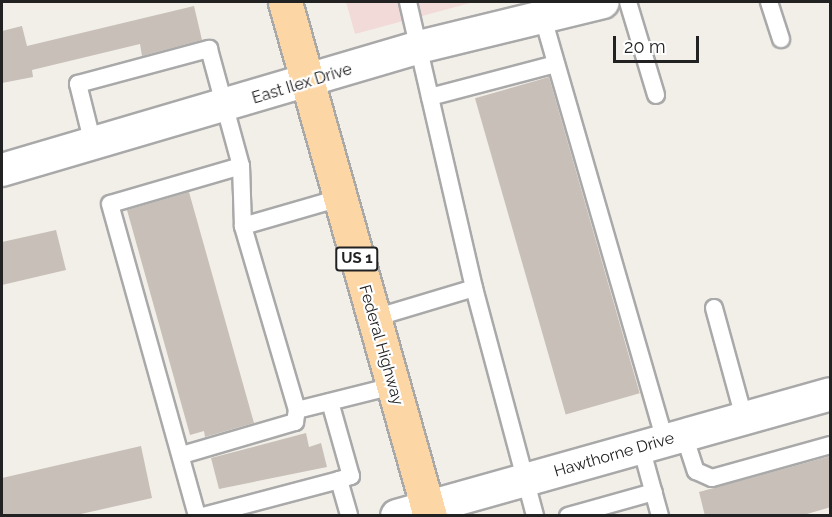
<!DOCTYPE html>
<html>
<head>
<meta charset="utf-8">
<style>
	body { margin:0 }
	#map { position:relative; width:832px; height:517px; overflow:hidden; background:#f2efe9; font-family:Raleway,sans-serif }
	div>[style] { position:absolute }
	.commercial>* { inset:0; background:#f2dad9 }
	.building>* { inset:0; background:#c7bfb8; transform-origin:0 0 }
	.roads { filter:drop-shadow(2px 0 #a9a9a9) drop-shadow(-2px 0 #a9a9a9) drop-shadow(0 2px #a9a9a9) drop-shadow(0 -2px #a9a9a9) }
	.lane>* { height:16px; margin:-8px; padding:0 8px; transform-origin:8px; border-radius:8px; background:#fff }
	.street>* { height:32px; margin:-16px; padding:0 16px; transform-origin:16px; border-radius:16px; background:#fff }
	.primary>* { height:33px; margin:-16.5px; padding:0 16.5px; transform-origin:16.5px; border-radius:16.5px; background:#fcd6a4 }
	span { translate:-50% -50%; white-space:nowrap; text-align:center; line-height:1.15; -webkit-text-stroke:4.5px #fff; paint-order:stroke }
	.shield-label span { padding:2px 4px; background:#fff; border:2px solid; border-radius:4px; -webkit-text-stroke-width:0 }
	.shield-label { font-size:15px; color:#222; font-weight:700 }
	.street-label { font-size:16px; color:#222 }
	.frame { position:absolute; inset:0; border:3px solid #222; pointer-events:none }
	.scale { position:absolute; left:613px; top:36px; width:86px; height:27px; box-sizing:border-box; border:3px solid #222; border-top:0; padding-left:8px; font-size:18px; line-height:21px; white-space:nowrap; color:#222; -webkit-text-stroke:4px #fff; paint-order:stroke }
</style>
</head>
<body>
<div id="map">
	<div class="commercial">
		<i style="clip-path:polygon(346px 2px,474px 2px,355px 34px)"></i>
	</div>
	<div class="building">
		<i style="clip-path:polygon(194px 6px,202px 40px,142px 56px,140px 44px,32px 70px,33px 77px,2px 83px,2px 31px,22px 26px,27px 46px)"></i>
		<i style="left:549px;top:77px;width:329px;height:77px;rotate:74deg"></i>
		<i style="clip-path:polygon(189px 192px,254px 423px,205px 437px,204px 431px,190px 435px,127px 210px)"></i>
		<i style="clip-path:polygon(56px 230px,66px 270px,2px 285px,2px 242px)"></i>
		<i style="clip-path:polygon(306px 433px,309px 447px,321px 443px,327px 467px,219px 489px,211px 458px)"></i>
		<i style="clip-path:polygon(141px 446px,152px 498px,72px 516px,2px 516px,2px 478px)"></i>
		<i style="clip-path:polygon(831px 456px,831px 507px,800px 516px,705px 516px,699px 492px)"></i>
	</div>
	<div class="roads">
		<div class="lane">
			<i style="left:408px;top:2px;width:294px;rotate:77deg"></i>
			<i style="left:474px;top:288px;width:236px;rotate:75deg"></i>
			<i style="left:628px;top:2px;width:97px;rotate:73.2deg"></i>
			<i style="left:769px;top:2px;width:39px;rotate:72deg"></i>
			<i style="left:543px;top:18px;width:439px;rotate:73.9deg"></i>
			<i style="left:430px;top:97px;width:130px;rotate:-14.7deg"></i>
			<i style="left:93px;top:144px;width:62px;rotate:-104deg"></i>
			<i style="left:78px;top:84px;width:136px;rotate:-15deg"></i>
			<i style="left:209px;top:49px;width:121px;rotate:74.7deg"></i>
			<i style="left:241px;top:166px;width:136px;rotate:163.8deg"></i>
			<i style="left:110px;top:204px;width:324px;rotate:74.4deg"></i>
			<i style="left:243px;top:226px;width:101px;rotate:-16.1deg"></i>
			<i style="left:714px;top:308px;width:114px;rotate:74.7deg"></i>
			<i style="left:374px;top:318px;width:104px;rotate:-16.7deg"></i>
			<i style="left:330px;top:402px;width:77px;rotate:74.2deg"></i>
			<i style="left:351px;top:476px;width:13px;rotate:162deg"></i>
			<i style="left:297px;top:410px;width:99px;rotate:-14deg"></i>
			<i style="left:684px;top:435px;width:38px;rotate:72deg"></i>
			<i style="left:696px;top:471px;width:17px;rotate:24deg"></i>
			<i style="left:712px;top:478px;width:123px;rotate:-15.6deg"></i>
			<i style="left:641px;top:447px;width:72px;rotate:74.6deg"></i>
			<i style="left:182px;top:455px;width:118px;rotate:-16.3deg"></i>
			<i style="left:295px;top:422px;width:12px;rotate:-81deg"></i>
			<i style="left:297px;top:410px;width:192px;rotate:-106.4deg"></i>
			<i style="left:243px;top:226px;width:60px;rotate:-91.9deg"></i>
			<i style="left:203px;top:516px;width:141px;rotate:-14.8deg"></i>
			<i style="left:339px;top:480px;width:37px;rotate:74deg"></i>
			<i style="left:568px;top:516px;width:89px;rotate:-15.6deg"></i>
		</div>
		<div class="street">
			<i style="left:2px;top:170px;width:435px;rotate:-16.4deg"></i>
			<i style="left:419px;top:47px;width:189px;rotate:-13.7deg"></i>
			<i style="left:397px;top:516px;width:450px;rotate:-15.7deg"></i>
		</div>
		<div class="primary">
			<i style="left:285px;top:2px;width:534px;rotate:74.25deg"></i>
		</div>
	</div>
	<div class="shield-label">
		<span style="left:357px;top:259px">US 1</span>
	</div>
	<div class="street-label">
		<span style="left:302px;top:84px;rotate:-17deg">East Ilex Drive</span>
		<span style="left:381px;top:345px;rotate:74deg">Federal Highway</span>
		<span style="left:614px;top:455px;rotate:-16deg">Hawthorne Drive</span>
	</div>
	<div class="frame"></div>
	<div class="scale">20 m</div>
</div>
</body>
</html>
